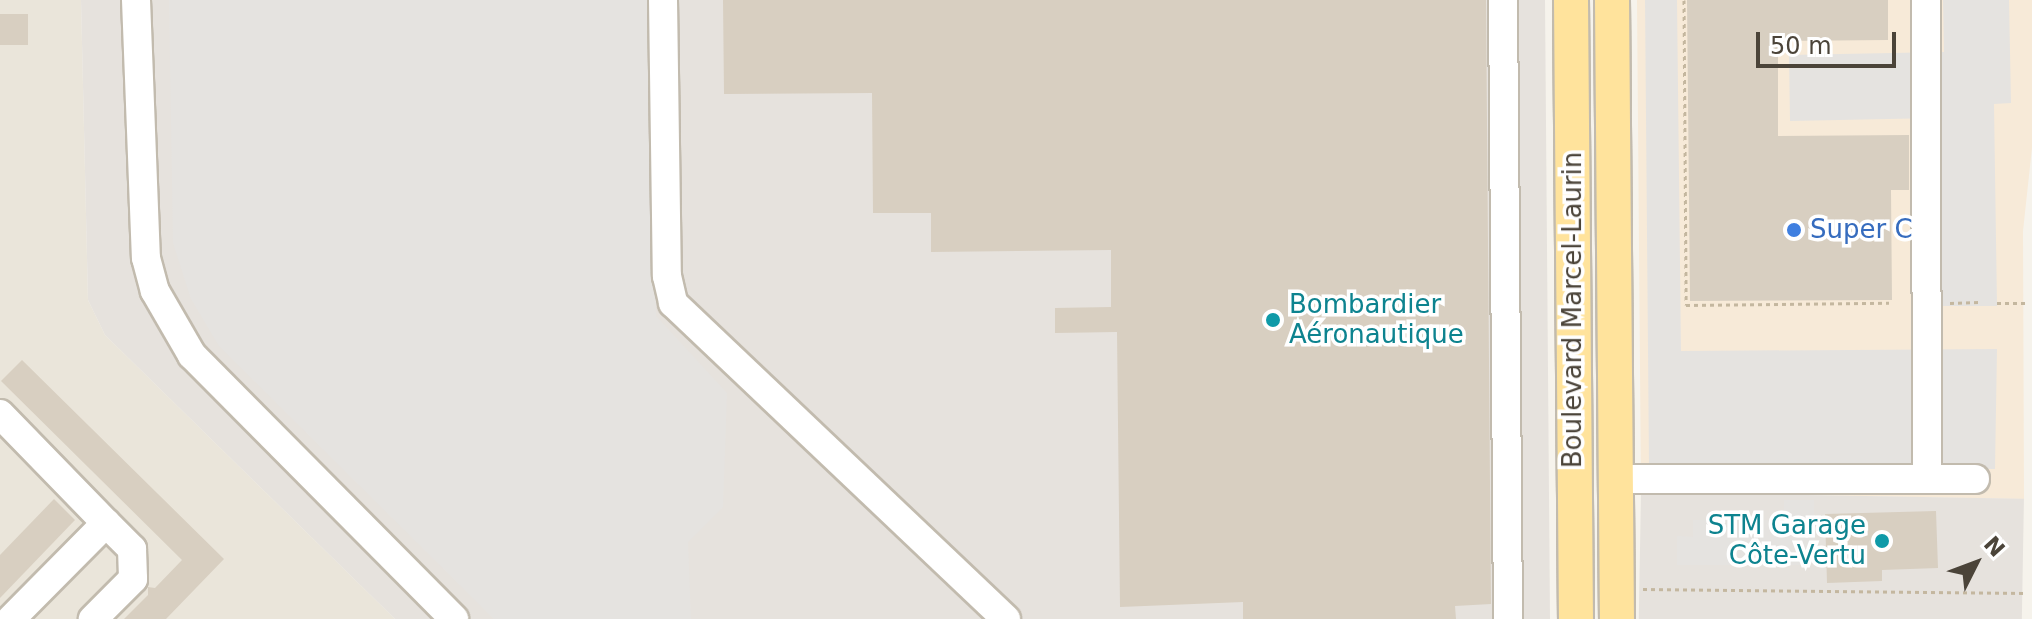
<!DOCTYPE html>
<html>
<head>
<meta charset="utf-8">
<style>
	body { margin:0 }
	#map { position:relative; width:2032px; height:619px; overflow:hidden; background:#f6f3ec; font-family:"DejaVu Sans",sans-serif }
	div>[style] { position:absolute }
	.residential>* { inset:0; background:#eae5da }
	.commercial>* { inset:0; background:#f7ead8 }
	.industrial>* { inset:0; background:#e6e2dd; transform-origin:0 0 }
	.parking>* { inset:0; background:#e5e3e0 }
	.building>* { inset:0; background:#d8cfc1; transform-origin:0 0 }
	.path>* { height:3px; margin-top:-1.5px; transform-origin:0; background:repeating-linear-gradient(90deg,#c4b79f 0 4px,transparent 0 8px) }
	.roads { filter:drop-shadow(2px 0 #c2bbae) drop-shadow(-2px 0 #c2bbae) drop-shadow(0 2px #c2bbae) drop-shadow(0 -2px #c2bbae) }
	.minor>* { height:28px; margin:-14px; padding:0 14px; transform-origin:14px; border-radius:14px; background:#fff }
	.major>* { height:34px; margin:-17px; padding:0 17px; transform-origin:17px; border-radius:17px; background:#ffe39c }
	.dots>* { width:22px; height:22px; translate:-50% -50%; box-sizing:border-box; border:4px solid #fff; border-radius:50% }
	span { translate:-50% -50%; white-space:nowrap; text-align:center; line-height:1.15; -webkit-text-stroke:7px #fff; paint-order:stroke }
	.shop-label { font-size:26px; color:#366cbe }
	.left { translate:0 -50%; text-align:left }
	.culture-label { font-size:26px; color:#0d838f }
	.right { translate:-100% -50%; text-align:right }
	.street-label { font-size:26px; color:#4b4439 }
	.north { position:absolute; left:1936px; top:523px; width:80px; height:80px; -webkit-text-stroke:6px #fff; paint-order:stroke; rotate:48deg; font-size:22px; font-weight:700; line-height:32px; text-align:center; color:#4b4439 }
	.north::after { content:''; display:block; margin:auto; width:28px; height:36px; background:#4b4439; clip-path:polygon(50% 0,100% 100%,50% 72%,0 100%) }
	.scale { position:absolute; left:1756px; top:32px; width:140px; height:36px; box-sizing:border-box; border:4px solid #4b4439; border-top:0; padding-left:10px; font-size:24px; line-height:28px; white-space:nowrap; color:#4b4439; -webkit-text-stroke:6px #fff; paint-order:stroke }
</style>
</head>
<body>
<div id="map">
	<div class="residential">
		<i style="clip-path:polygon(0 0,81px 0,88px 300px,105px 335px,395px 619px,0 619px)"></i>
	</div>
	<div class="commercial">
		<i style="clip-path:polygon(1637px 0,2032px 0,2032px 148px,2023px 231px,2024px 499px,1641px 492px)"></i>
	</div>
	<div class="industrial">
		<i style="clip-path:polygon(81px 0,1545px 0,1550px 619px,395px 619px,105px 335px,88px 300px)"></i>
		<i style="left:1641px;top:492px;width:383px;height:127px;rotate:1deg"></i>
	</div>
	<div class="parking">
		<i style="clip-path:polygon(169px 0,653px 0,656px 316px,727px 393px,723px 507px,688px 542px,691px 619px,494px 619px,219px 346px,191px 299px,173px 243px)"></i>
		<i style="clip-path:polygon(1645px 0,1677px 0,1681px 351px,1997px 349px,1995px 469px,1649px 466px)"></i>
		<i style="clip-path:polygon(1943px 0,2009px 0,2011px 103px,1994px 104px,1997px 306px,1941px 306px,1937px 118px,1790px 121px,1789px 55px,1944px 52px)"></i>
		<i style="clip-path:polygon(1784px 500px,1814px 500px,1814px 552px,1800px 552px,1800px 565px,1677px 565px,1677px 536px,1693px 537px,1693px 520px,1784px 520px)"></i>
	</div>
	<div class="building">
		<i style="clip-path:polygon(723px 0,1486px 0,1491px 604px,1455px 606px,1456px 619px,1243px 619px,1243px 602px,1120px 607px,1117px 332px,1055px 333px,1055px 308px,1111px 307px,1111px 250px,931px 252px,931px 213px,873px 213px,872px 93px,724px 94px)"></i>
		<i style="clip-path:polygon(1687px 0,1888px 0,1888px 40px,1778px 41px,1778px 136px,1909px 135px,1909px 190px,1891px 190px,1892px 300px,1690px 301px)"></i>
		<i style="left:0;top:14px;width:28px;height:31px"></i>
		<i style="clip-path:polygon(22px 360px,224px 559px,166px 619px,124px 619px,148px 595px,148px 587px,155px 588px,182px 560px,1px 381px)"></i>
		<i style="clip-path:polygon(54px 499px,75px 520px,0 598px,0 555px)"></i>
		<i style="clip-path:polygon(1936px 511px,1938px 568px,1882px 570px,1882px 581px,1827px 583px,1825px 514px)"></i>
	</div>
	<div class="path">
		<i style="left:1684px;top:0;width:305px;rotate:89.6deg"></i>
		<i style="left:1686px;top:305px;width:203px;rotate:-0.6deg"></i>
		<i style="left:1950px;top:303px;width:29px;rotate:-2deg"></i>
		<i style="left:1997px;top:303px;width:31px"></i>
		<i style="left:1643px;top:589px;width:384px;rotate:0.6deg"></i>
	</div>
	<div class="roads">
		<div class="minor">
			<i style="left:136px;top:0;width:258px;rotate:87.8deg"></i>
			<i style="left:146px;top:258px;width:34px;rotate:75deg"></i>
			<i style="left:155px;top:291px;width:74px;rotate:60deg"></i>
			<i style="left:192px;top:355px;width:372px;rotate:45.2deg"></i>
			<i style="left:663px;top:0;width:276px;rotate:89.2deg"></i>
			<i style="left:667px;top:276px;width:28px;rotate:77deg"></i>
			<i style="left:673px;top:303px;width:459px;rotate:43.5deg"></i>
			<i style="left:1503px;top:0;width:619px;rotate:89.54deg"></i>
			<i style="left:1926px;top:0;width:479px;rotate:89.9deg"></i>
			<i style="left:0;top:414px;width:152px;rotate:45.8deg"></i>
			<i style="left:1616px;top:479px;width:359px"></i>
			<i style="left:11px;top:619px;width:135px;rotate:-45.3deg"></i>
			<i style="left:106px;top:523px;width:37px;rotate:45deg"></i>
			<i style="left:132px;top:549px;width:30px;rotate:88deg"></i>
			<i style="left:133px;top:579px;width:57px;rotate:135deg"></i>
		</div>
		<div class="major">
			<i style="left:1571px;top:0;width:619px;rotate:89.54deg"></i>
			<i style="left:1612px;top:0;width:619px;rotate:89.54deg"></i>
		</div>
	</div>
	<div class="dots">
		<i style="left:1794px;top:230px;background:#3f7fe0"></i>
		<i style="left:1273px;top:320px;background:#0f9aa8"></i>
		<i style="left:1882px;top:541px;background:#0f9aa8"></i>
	</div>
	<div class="shop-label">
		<span class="left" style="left:1810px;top:230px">Super C</span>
	</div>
	<div class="culture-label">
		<span class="left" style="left:1289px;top:320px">Bombardier<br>Aéronautique</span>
		<span class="right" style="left:1866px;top:541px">STM Garage<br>Côte-Vertu</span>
	</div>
	<div class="street-label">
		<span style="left:1573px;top:310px;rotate:-90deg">Boulevard Marcel-Laurin</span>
	</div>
	<div class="north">N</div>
	<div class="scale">50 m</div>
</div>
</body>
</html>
